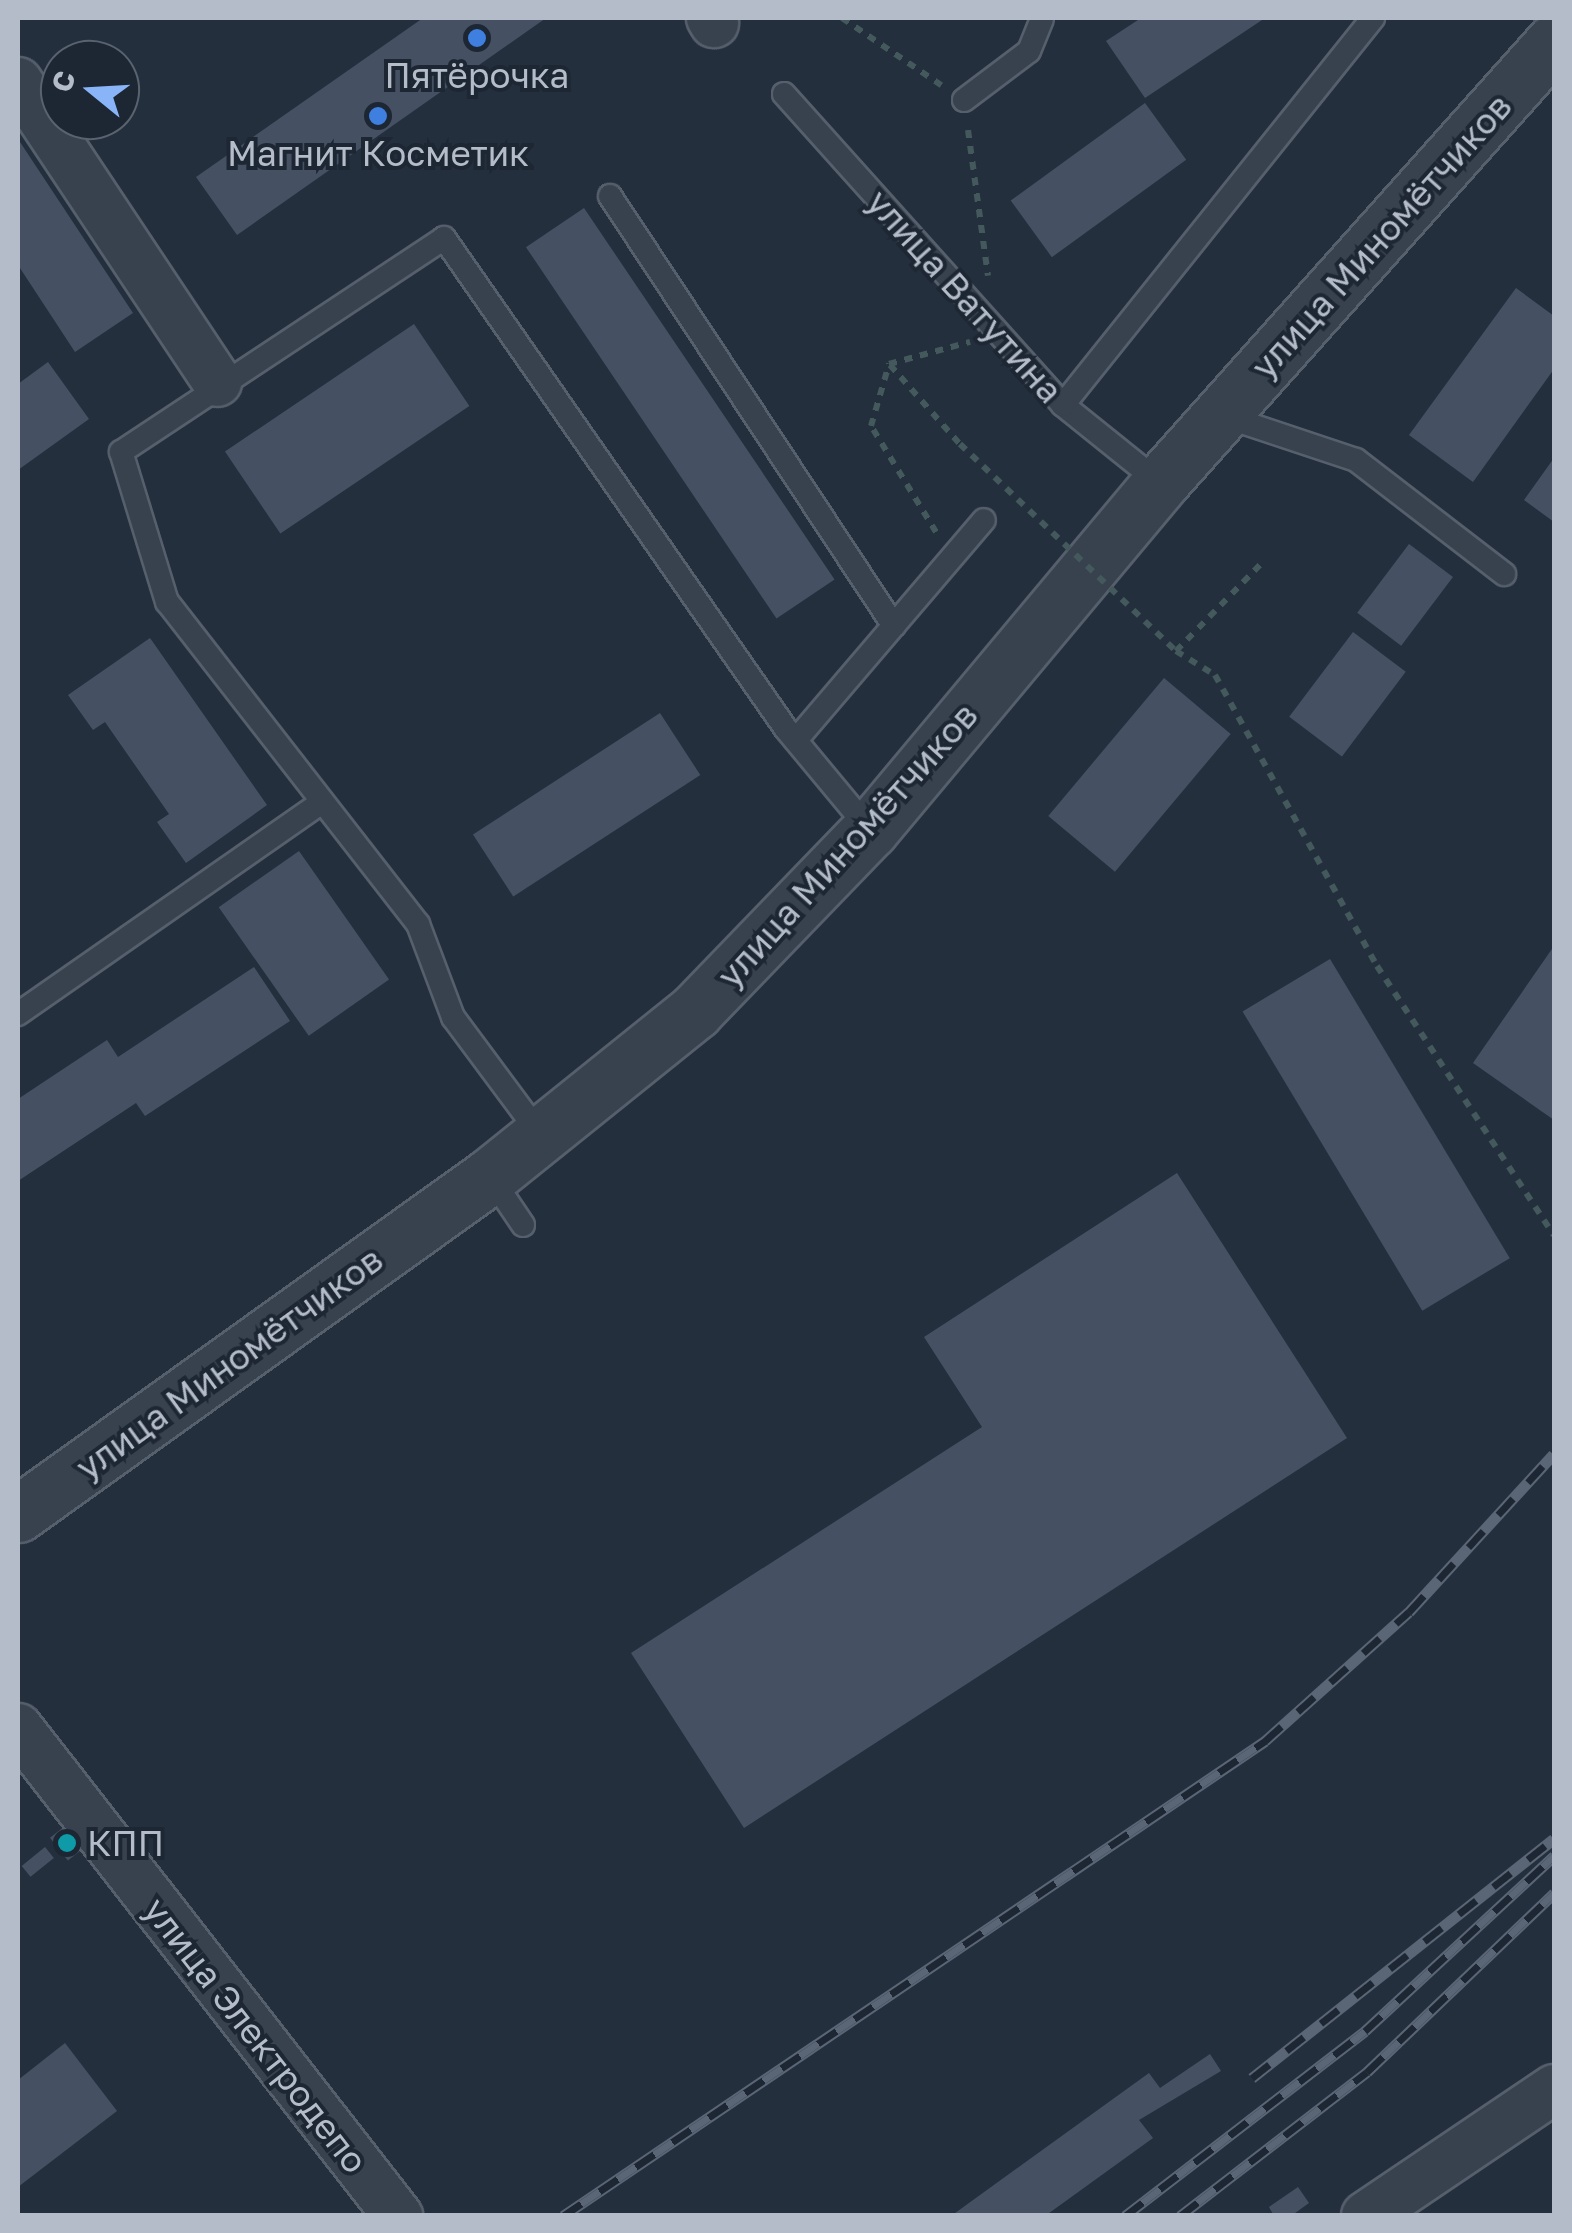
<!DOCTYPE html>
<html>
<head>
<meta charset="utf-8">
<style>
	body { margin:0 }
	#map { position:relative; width:1572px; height:2233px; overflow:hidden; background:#242f3e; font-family:"Golos Text",sans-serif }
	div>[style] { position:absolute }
	.building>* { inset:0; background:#455162; transform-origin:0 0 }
	.path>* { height:6px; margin-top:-3px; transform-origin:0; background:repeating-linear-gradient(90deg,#44595c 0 8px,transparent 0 16px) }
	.roads { filter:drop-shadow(2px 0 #565f6c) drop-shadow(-2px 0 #565f6c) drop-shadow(0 2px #565f6c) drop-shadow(0 -2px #565f6c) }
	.service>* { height:22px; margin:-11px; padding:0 11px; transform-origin:11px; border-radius:11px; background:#38414e }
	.minor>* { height:48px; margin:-24px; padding:0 24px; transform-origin:24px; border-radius:24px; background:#38414e }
	.tertiary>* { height:55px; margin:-27.5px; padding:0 27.5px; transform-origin:27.5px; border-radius:27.5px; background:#38414e }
	.rail>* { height:11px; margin-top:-5.5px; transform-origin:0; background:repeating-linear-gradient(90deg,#1d2633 0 22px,#5a6575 0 44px); box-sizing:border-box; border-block:2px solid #5a6575 }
	.path-bridge>* { height:6px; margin-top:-3px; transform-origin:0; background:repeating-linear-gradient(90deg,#44595c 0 8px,transparent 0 16px) }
	.dots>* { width:28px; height:28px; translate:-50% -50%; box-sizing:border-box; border:5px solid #1d2633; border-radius:50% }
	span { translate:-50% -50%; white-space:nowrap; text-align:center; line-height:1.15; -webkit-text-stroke:8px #1d2633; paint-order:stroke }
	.poi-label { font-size:35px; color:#b4bcc9 }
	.left { translate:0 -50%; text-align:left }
	.street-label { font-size:35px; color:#b4bcc9 }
	.frame { position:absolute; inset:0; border:20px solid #b4bcc9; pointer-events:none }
	.north { position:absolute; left:40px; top:40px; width:100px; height:100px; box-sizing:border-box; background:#1d2633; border:2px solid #59626f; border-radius:50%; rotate:288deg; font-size:28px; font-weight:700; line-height:40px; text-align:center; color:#b4bcc9 }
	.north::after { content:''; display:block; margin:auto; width:35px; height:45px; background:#8ab4f8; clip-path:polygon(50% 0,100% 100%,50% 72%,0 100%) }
</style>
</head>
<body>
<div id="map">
	<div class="building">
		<i style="clip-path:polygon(423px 18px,546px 18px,237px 235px,196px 177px)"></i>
		<i style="clip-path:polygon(1141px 18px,1265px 18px,1145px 98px,1106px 41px)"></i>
		<i style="left:1145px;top:103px;width:70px;height:166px;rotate:54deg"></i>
		<i style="clip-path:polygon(18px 139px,133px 313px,75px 352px,18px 265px)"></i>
		<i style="left:584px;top:208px;width:448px;height:70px;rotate:56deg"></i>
		<i style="clip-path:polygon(1516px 288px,1554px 316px,1554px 369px,1473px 482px,1409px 435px)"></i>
		<i style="left:414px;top:324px;width:99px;height:228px;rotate:56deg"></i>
		<i style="clip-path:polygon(48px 362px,89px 419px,18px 470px,18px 384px)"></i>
		<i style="clip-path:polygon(1554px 458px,1554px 522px,1524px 500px)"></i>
		<i style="left:1409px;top:544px;width:55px;height:86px;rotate:37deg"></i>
		<i style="left:1353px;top:632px;width:66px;height:106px;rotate:37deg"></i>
		<i style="clip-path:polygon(150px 638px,267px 805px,186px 863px,157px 822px,169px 814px,105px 722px,93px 730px,68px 695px)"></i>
		<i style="left:1164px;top:678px;width:87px;height:180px;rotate:40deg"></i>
		<i style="left:660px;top:713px;width:74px;height:223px;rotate:57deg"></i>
		<i style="left:299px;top:851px;width:157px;height:98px;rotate:55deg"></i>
		<i style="clip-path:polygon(1554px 946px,1554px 1120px,1473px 1063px)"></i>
		<i style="left:1330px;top:959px;width:349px;height:102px;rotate:59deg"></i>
		<i style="clip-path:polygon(254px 967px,290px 1021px,145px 1116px,136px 1103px,18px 1181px,18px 1099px,107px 1040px,118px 1057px)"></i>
		<i style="clip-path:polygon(1177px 1173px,1347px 1438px,744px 1828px,631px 1653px,982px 1427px,924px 1337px)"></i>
		<i style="left:65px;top:1826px;width:29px;height:19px;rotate:52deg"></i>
		<i style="left:45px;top:1847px;width:14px;height:30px;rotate:51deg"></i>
		<i style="clip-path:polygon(65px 2043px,117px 2111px,18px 2187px,18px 2080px)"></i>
		<i style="clip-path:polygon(1210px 2054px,1221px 2071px,1139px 2120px,1153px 2138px,1045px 2216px,951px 2216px,1149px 2073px,1160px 2088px)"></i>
		<i style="clip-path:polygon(1298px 2187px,1309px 2203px,1291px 2216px,1274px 2216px,1269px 2207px)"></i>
	</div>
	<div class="path">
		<i style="left:842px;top:18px;width:120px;rotate:34.1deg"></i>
		<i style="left:968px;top:130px;width:147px;rotate:82.2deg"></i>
		<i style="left:890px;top:365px;width:106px;rotate:48.5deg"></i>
		<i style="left:936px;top:532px;width:124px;rotate:-121.5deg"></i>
		<i style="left:871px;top:426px;width:65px;rotate:-73.8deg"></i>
		<i style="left:889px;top:364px;width:84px;rotate:-15.2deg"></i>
		<i style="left:1176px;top:651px;width:123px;rotate:-45.7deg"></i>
	</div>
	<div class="roads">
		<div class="service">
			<i style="left:784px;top:94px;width:418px;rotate:48.1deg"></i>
			<i style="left:1063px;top:405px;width:124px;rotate:38.8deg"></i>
			<i style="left:964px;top:100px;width:81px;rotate:-37deg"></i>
			<i style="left:1029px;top:51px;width:35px;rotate:-68deg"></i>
			<i style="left:610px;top:196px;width:515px;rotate:56.56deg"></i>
			<i style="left:1063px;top:405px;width:496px;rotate:-51.3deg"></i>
			<i style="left:1221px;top:415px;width:142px;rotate:18.4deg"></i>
			<i style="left:1356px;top:460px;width:187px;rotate:37.6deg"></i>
			<i style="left:796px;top:740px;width:289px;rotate:-49.5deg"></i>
			<i style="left:18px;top:1014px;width:368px;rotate:-34.9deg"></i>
			<i style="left:542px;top:1137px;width:149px;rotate:-126.6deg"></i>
			<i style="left:453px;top:1017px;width:99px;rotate:-110.6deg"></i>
			<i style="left:418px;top:924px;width:408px;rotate:-127.9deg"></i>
			<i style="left:167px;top:602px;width:157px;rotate:-107deg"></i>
			<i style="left:121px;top:452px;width:387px;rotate:-33.5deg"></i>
			<i style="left:444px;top:238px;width:598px;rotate:55.14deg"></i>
			<i style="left:786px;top:729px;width:131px;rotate:50.3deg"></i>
			<i style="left:490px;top:1176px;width:59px;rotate:56deg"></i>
		</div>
		<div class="minor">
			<i style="left:711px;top:18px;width:6px;rotate:59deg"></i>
			<i style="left:18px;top:82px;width:360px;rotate:56.4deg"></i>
			<i style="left:18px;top:1728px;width:619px;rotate:52.09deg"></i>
			<i style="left:1366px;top:2216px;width:227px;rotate:-34deg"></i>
		</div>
		<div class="tertiary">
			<i style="left:18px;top:1514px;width:581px;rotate:-35.61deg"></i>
			<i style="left:490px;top:1176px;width:263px;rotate:-38.8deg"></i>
			<i style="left:695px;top:1011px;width:252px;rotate:-46deg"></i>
			<i style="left:870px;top:830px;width:452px;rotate:-50.1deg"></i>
			<i style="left:1160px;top:483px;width:591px;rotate:-48.22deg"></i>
		</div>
	</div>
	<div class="rail">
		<i style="left:1252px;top:2078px;width:385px;rotate:-38.4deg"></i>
		<i style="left:563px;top:2216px;width:848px;rotate:-34.08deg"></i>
		<i style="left:1265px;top:1741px;width:193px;rotate:-41.9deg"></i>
		<i style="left:1409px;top:1612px;width:214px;rotate:-47.5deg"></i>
		<i style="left:1125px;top:2216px;width:303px;rotate:-37.6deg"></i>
		<i style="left:1365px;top:2031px;width:258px;rotate:-42.8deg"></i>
		<i style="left:1180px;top:2216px;width:236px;rotate:-37.6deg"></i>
		<i style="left:1367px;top:2072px;width:259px;rotate:-43.7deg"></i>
	</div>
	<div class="path-bridge">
		<i style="left:960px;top:444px;width:299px;rotate:43.8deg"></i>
		<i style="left:1176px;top:651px;width:46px;rotate:31.6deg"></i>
		<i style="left:1215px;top:675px;width:333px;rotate:60.9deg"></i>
		<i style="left:1377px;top:966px;width:322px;rotate:56.7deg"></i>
	</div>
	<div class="dots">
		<i style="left:477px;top:38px;background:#3f7fe0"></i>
		<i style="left:378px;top:116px;background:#3f7fe0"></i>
		<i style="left:67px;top:1843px;background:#0f9aa8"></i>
	</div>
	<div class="poi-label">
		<span style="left:477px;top:75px">Пятёрочка</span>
		<span style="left:378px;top:153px">Магнит Косметик</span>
		<span class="left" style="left:87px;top:1843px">КПП</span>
	</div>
	<div class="street-label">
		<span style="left:1381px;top:236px;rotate:-48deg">улица Миномётчиков</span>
		<span style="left:965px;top:296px;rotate:48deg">улица Ватутина</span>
		<span style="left:847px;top:845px;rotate:-48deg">улица Миномётчиков</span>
		<span style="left:229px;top:1363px;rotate:-36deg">улица Миномётчиков</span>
		<span style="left:256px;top:2035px;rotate:52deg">улица Электродепо</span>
	</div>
	<div class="frame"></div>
	<div class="north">С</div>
</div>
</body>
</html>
